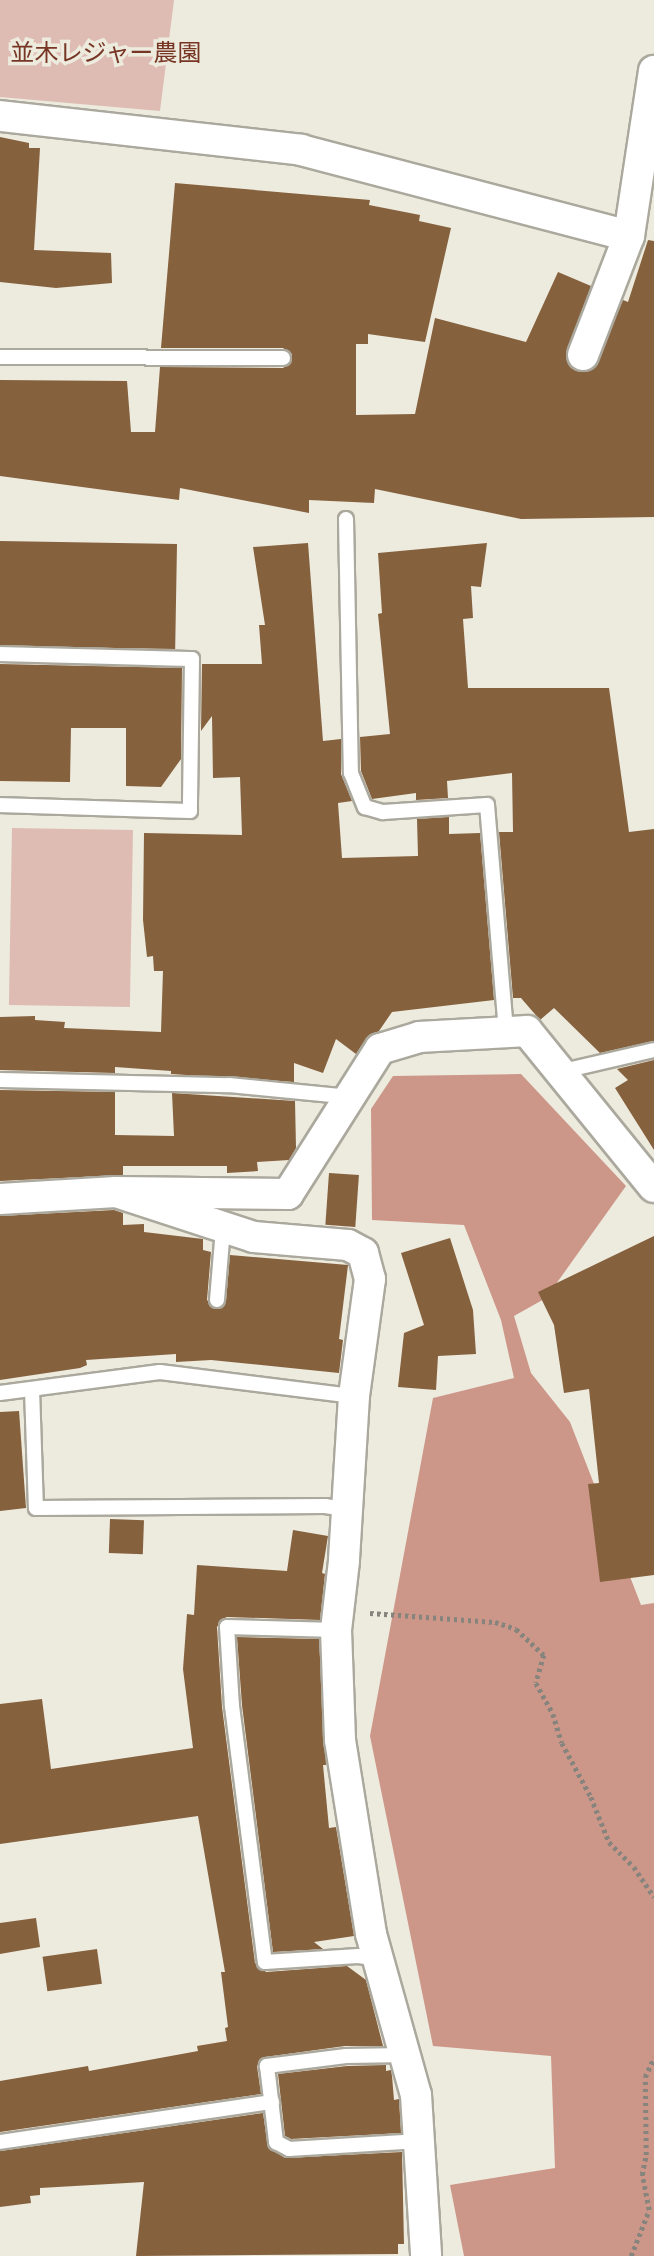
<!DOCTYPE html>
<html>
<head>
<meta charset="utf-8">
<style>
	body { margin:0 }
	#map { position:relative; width:654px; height:2256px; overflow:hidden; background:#edeade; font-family:Poppins,"Noto Sans JP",sans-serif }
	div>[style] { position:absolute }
	.green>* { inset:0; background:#debcb3; transform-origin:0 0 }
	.forest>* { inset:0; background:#cc9789 }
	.building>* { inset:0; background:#85613e; transform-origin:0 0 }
	.path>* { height:4.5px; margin-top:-2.25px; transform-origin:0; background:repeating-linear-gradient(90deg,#86847c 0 3.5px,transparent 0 7px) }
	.roads { filter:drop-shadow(2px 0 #aba89d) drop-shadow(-2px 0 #aba89d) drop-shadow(0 2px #aba89d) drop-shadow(0 -2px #aba89d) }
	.lane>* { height:14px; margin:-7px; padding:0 7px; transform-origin:7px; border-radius:7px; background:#fff }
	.street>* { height:30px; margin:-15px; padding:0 15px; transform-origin:15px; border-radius:15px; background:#fff }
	span { translate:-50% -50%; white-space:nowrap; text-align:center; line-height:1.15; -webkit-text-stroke:7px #edeade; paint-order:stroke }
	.park-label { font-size:24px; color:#773524 }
</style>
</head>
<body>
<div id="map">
	<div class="green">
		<i style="clip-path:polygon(0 0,174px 0,160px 111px,0 97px)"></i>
		<i style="left:12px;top:828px;width:121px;height:177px;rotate:1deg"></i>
	</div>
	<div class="forest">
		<i style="clip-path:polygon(521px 1074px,626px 1186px,546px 1298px,514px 1316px,531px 1373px,570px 1422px,641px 1605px,654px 1603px,654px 2256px,464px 2256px,450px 2185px,555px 2168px,551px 2056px,433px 2046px,370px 1736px,433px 1398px,514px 1378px,501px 1320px,464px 1225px,372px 1220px,371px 1109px,393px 1076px)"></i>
	</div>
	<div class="building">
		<i style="clip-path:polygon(0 137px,29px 143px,29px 148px,40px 148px,34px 250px,111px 253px,112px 283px,56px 288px,0 282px)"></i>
		<i style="clip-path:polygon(175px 183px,370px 200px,369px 205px,420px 215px,419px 221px,451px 228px,425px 342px,368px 334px,368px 344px,356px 344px,356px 415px,415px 414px,435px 318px,526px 342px,558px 272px,591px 286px,566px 357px,576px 371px,593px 369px,623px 300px,628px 302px,648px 240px,654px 241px,654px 517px,521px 519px,375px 489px,374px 503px,309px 500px,309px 513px,180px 488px,179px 500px,0 476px,0 380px,127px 381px,131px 432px,155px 432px,160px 367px,283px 368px,291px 363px,292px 354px,283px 348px,161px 348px)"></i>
		<i style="clip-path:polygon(308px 543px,323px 741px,341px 739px,341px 774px,352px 801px,338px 803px,342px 858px,418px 856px,417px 819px,449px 817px,449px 834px,480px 833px,494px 1000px,392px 1012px,379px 1031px,366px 1039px,356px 1054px,336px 1039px,323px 1073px,294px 1063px,294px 1082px,171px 1074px,171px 1071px,115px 1067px,115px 1073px,0 1070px,0 1017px,35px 1016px,35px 1020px,65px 1022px,64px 1028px,161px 1032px,163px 971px,154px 971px,153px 956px,147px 957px,143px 920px,144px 833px,242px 835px,240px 777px,213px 778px,212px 716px,201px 731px,202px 664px,262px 664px,259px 625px,265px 625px,253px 547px)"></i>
		<i style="clip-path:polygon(487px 543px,481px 587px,471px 586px,473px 618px,463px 619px,468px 688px,609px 688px,629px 832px,654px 829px,654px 1041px,600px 1053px,554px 1008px,540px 1020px,521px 998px,513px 998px,499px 832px,513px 832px,512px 773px,447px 781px,448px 798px,416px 800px,416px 793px,372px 799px,361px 771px,360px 737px,390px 734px,378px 614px,382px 613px,378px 553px)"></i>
		<i style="left:177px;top:544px;width:105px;height:177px;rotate:91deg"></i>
		<i style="clip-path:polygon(0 664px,182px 668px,181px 759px,161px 787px,126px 786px,126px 728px,71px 728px,70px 782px,0 781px)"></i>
		<i style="clip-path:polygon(654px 1060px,654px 1150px,615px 1088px,628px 1080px,617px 1069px)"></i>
		<i style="clip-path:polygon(0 1090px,115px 1092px,115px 1135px,174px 1136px,172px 1093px,295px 1101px,296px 1148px,289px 1160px,257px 1162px,258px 1171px,227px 1173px,227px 1166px,123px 1166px,123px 1175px,0 1181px)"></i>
		<i style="left:329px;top:1173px;width:30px;height:52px;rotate:4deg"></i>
		<i style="clip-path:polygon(114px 1210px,123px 1213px,123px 1225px,144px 1224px,144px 1232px,203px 1239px,203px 1250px,211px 1252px,207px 1300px,216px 1309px,222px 1308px,226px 1301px,230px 1255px,348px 1265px,339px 1339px,343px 1340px,339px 1373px,211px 1360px,176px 1362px,176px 1354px,86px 1360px,87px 1365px,80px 1368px,0 1380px,0 1216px)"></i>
		<i style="clip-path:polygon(654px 1236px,654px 1575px,600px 1582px,588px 1484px,599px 1483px,589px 1389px,564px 1393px,554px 1325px,538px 1292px)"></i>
		<i style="clip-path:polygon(450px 1238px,473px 1310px,476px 1354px,438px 1356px,436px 1390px,398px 1387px,404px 1333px,424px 1325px,401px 1253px)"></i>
		<i style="clip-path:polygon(19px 1411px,26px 1508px,0 1511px,0 1412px)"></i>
		<i style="left:110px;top:1519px;width:34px;height:34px;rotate:2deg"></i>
		<i style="clip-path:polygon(293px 1530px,328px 1536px,322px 1573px,325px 1574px,320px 1620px,227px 1617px,222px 1619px,217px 1627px,222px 1707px,255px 1963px,266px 1972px,347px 1966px,366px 1980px,383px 2046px,345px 2046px,265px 2057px,257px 2066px,261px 2094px,0 2132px,0 2081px,88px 2066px,89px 2071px,198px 2051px,197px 2046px,227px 2041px,225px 2028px,228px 2027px,221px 1972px,225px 1972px,198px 1816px,0 1844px,0 1704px,42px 1699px,51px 1769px,193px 1748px,183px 1669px,187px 1614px,194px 1615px,197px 1565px,287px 1571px)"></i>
		<i style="clip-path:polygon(237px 1637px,319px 1639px,326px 1765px,323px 1765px,329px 1828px,336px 1827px,354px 1936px,314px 1942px,323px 1949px,273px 1952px,242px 1705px)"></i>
		<i style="clip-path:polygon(36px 1918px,40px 1947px,0 1954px,0 1923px)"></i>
		<i style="left:97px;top:1949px;width:35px;height:55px;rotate:82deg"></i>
		<i style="clip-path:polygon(386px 2065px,386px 2071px,391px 2070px,392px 2076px,394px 2100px,399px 2099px,401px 2133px,291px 2139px,285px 2136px,278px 2074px,347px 2066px)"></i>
		<i style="clip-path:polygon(263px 2113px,268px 2147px,285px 2158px,402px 2152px,404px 2244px,398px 2244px,398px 2254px,136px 2256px,144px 2182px,40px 2188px,40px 2195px,30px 2196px,31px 2203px,0 2207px,0 2151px)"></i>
	</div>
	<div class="path">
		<i style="left:370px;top:1613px;width:125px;rotate:4.1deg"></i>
		<i style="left:495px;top:1622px;width:22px;rotate:18deg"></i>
		<i style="left:516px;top:1629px;width:38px;rotate:43deg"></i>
		<i style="left:544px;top:1655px;width:29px;rotate:106deg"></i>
		<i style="left:536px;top:1683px;width:35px;rotate:61deg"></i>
		<i style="left:553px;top:1714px;width:30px;rotate:73deg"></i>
		<i style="left:562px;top:1743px;width:61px;rotate:61.8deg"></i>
		<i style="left:591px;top:1797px;width:48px;rotate:68.2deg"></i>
		<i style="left:609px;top:1842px;width:35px;rotate:45deg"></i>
		<i style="left:634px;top:1867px;width:36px;rotate:56deg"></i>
		<i style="left:631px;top:2256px;width:49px;rotate:-68.6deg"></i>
		<i style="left:649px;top:2210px;width:36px;rotate:-101deg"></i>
		<i style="left:642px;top:2175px;width:20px;rotate:-79deg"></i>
		<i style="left:646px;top:2155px;width:78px;rotate:-90.7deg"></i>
		<i style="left:645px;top:2077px;width:21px;rotate:-65deg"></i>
	</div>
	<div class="roads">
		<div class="lane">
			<i style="left:0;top:357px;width:283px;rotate:0.2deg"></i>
			<i style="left:346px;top:519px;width:254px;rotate:88.9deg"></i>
			<i style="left:351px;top:773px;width:37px;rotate:68deg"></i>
			<i style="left:365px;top:807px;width:19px;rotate:16deg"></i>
			<i style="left:383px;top:812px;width:104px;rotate:-3.9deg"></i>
			<i style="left:487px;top:805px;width:229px;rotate:85.2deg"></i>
			<i style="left:0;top:654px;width:192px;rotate:1.5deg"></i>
			<i style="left:192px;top:659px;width:152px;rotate:90.8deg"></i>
			<i style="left:190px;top:811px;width:190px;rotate:-178.2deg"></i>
			<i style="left:563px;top:1071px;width:93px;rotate:-13deg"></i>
			<i style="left:0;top:1080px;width:229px;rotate:1.3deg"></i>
			<i style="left:229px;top:1085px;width:124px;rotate:5.6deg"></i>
			<i style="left:217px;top:1300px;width:72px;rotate:-85.2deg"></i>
			<i style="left:32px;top:1389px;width:119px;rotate:88.1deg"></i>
			<i style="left:36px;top:1508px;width:289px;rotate:-0.4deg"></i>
			<i style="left:325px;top:1506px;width:20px;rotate:9deg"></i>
			<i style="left:0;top:1393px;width:161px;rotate:-7.5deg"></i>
			<i style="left:160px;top:1372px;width:195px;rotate:7.1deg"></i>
			<i style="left:336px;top:1630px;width:109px;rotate:-178.4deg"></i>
			<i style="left:227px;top:1627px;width:79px;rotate:86.4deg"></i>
			<i style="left:232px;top:1706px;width:258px;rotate:82.7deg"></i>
			<i style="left:265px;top:1962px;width:93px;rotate:-3.7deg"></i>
			<i style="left:358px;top:1956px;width:21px;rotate:8deg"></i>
			<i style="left:406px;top:2055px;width:60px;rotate:179deg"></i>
			<i style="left:346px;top:2056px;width:80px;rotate:172.8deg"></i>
			<i style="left:267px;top:2066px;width:77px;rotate:83.2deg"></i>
			<i style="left:276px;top:2142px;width:15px;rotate:28deg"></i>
			<i style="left:289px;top:2149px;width:131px;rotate:-3.5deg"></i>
			<i style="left:0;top:2142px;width:275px;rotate:-8.4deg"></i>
		</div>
		<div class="street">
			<i style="left:0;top:116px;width:303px;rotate:6.4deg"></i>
			<i style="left:301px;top:150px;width:339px;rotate:14.7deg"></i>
			<i style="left:583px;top:355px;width:128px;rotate:-68.9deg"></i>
			<i style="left:629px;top:236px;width:167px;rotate:-81.4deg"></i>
			<i style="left:116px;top:1192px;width:145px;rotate:18.1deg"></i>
			<i style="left:254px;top:1237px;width:94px;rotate:4.9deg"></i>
			<i style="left:348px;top:1245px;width:17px;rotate:28deg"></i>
			<i style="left:363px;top:1253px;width:27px;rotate:75deg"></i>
			<i style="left:370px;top:1279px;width:118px;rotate:97.8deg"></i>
			<i style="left:354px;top:1396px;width:165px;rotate:93.5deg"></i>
			<i style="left:344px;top:1561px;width:69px;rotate:96.6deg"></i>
			<i style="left:336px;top:1630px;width:110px;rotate:87.9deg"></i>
			<i style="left:340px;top:1740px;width:196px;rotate:80.9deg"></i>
			<i style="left:371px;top:1934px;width:167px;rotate:74.4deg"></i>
			<i style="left:416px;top:2095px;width:161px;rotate:86.4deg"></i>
			<i style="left:0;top:1199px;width:116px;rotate:-3.5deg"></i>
			<i style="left:116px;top:1192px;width:172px;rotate:0.7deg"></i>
			<i style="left:288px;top:1194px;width:172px;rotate:-57.6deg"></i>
			<i style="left:380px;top:1049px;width:42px;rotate:-16.7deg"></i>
			<i style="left:420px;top:1037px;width:107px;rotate:-3.2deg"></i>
			<i style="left:527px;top:1031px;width:201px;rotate:50.9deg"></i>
		</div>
	</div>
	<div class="park-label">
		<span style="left:106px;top:53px">並木レジャー農園</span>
	</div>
</div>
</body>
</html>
